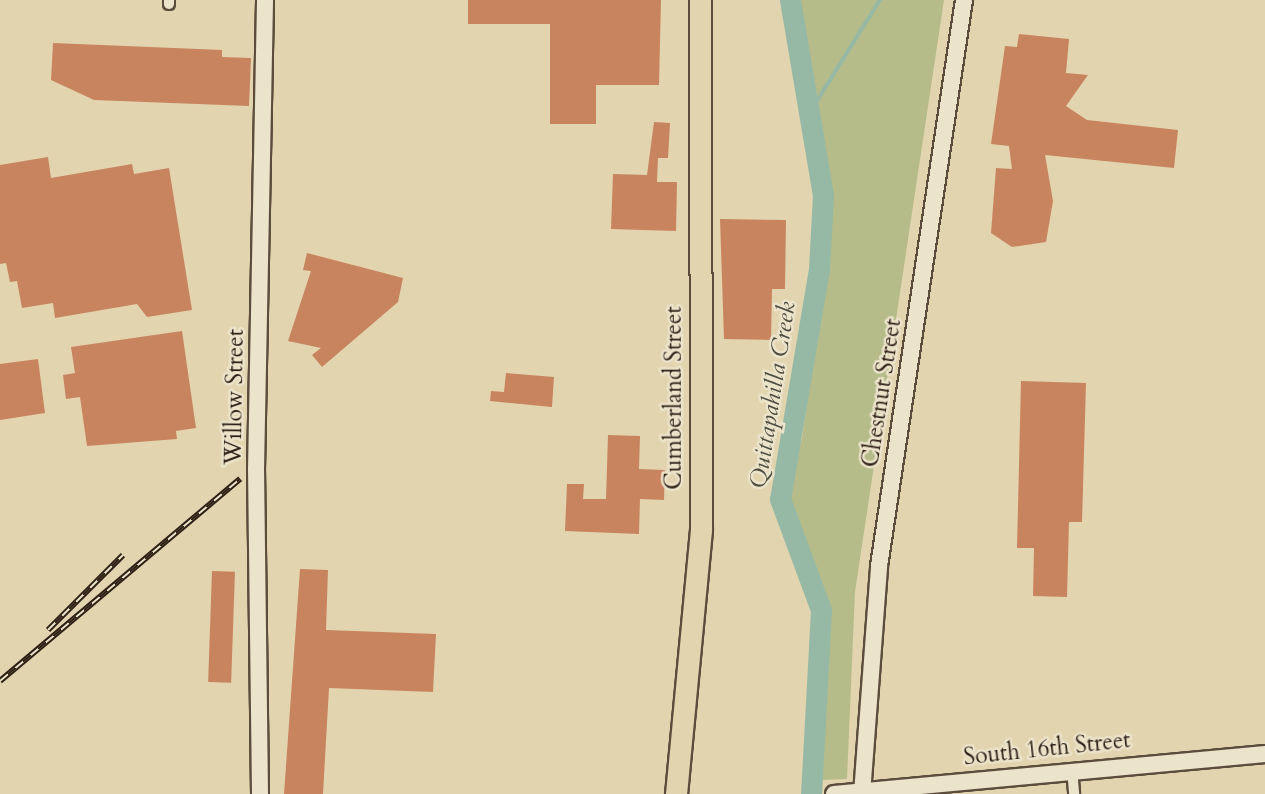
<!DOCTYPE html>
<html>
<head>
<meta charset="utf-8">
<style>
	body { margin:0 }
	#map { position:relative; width:1265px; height:794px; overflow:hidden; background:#e2d4af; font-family:Cardo,serif }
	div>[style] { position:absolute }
	.green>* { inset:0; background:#b5bc89 }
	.stream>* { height:3.5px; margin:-1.75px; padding:0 1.75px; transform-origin:1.75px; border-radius:1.75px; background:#96b9a5 }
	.river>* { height:21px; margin:-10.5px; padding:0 10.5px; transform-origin:10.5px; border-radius:10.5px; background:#96b9a5 }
	.building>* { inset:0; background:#c8845f; transform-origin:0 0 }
	.roads { filter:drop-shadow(2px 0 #5b4c3c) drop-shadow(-2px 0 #5b4c3c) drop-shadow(0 2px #5b4c3c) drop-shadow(0 -2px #5b4c3c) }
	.street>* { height:10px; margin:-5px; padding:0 5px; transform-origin:5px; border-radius:5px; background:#ece3cb }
	.secondary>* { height:16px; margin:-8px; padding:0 8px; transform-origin:8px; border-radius:8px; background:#ece3cb }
	.highway>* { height:21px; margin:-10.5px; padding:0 10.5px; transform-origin:10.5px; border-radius:10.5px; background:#e2d4af }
	.rail>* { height:6px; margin-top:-3px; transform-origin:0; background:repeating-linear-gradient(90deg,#ece3cb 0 10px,#2e1f16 0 20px); box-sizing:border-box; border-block:2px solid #2e1f16 }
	span { translate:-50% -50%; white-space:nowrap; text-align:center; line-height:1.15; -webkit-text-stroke:5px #ece3cb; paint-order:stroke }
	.street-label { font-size:23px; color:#2e1f16 }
	.water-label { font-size:24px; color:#4d4d41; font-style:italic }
</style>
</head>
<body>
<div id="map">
	<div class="green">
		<i style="clip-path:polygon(797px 0,944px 0,855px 592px,847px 779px,820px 780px,828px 609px,787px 492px,802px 439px,827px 263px,829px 195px)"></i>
	</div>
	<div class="stream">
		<i style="left:810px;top:112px;width:132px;rotate:-58deg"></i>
	</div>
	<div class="river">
		<i style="left:790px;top:0;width:198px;rotate:80.4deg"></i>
		<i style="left:823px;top:195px;width:74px;rotate:93.1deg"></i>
		<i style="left:819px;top:269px;width:233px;rotate:99.6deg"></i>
		<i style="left:780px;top:499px;width:118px;rotate:69.7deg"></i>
		<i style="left:821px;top:610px;width:184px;rotate:93.1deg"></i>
	</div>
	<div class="building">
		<i style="clip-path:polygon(468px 0,661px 0,659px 85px,596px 85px,596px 124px,550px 124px,550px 24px,468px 24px)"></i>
		<i style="clip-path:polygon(1019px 34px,1069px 39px,1066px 73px,1088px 75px,1066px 106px,1087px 120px,1178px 130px,1174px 168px,1045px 155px,1053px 201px,1046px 242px,1012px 247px,991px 233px,996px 168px,1012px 169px,1009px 146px,991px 144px,1005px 46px,1017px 47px)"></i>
		<i style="clip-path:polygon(53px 43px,222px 50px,222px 57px,251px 58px,249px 106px,94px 100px,51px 80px)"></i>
		<i style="clip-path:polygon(654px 122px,670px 123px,668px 158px,658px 158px,657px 182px,677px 182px,676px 231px,611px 229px,613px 174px,647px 175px)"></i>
		<i style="clip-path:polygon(48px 157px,51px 178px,132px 164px,134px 174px,169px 168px,192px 310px,147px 317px,137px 304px,55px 318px,53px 303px,22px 308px,17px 281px,10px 282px,6px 263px,0 264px,0 165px)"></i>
		<i style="clip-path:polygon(720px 219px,786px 220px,785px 289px,772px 289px,771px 340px,724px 339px)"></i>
		<i style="clip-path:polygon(307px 253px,403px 278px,398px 302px,322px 367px,312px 355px,321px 348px,288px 341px,311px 271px,303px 270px)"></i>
		<i style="clip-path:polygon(182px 331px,196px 428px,176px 431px,177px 439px,87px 446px,80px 397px,66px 399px,63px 375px,75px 373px,71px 347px)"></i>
		<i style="clip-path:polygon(38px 359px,45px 413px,0 420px,0 364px)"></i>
		<i style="clip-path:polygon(506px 373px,554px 377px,552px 407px,490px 401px,491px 391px,504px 392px)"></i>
		<i style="clip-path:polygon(1021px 381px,1086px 383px,1082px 522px,1069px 522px,1067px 597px,1033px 596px,1034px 548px,1017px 548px)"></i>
		<i style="clip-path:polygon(608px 435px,640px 436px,639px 469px,665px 470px,664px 500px,640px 499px,639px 534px,565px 531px,567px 484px,584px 484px,583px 499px,606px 499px)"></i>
		<i style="clip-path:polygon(300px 569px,328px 570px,326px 630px,436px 634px,433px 692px,329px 688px,323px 794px,284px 794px)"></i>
		<i style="left:212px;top:571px;width:23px;height:111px;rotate:2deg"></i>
	</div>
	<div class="roads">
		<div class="street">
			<i style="left:169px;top:4px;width:4px;rotate:-90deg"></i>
			<i style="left:1072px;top:769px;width:25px;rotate:85deg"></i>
		</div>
		<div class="secondary">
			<i style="left:260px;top:794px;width:324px;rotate:-90.7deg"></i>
			<i style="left:256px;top:470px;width:470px;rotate:-88.9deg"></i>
			<i style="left:834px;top:794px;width:433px;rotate:-5.3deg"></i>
			<i style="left:862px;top:794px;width:229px;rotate:-85.7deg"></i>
			<i style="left:879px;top:566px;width:572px;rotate:-81.46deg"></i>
		</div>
		<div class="highway">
			<i style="left:676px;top:794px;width:265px;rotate:-84.6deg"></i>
			<i style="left:701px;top:530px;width:530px;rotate:-90.11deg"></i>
		</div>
	</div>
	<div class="rail">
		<i style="left:48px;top:630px;width:106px;rotate:-45deg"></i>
		<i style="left:0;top:681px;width:314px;rotate:-40.1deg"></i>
	</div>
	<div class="street-label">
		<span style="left:882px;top:393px;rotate:-81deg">Chestnut Street</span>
		<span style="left:235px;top:397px;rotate:-89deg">Willow Street</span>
		<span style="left:674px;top:398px;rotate:-90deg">Cumberland Street</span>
		<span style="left:1047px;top:749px;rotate:-6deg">South 16th Street</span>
	</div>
	<div class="water-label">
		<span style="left:773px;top:395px;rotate:-81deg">Quittapahilla Creek</span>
	</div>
</div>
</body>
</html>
